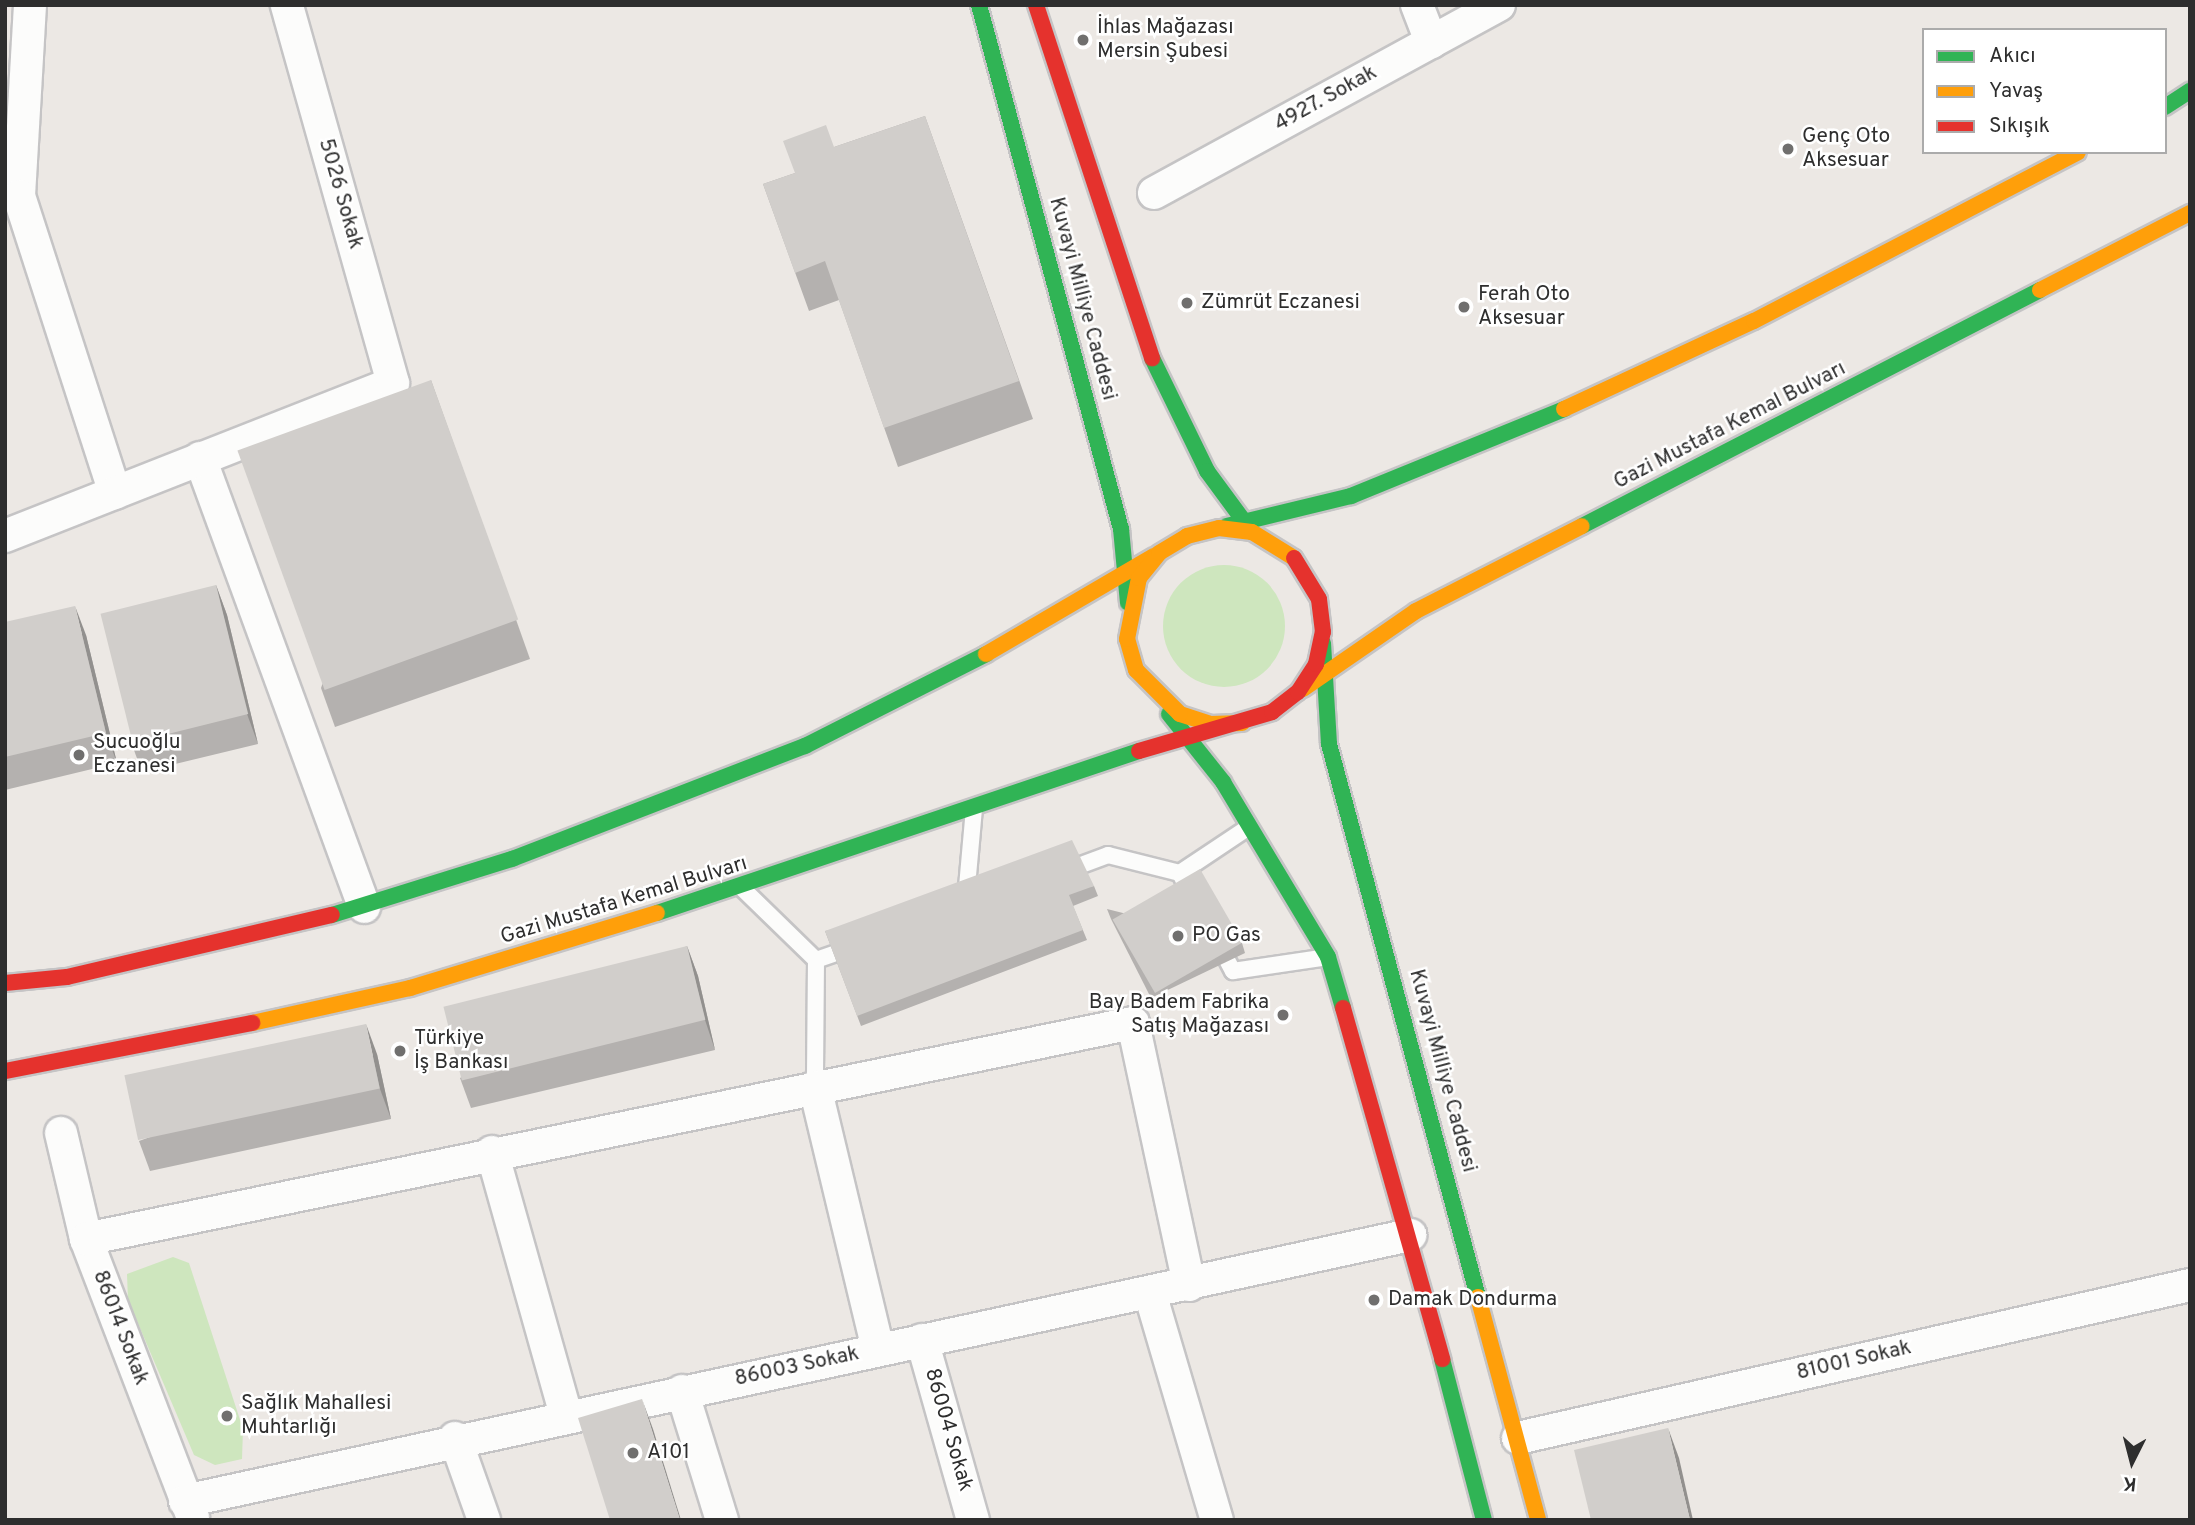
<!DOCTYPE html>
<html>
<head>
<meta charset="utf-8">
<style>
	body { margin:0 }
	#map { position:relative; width:2195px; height:1525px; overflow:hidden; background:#ece8e4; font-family:Overpass,sans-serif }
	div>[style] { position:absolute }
	.green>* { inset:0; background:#cee6be }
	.round { border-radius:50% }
	.roads { filter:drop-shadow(2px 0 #c5c4c5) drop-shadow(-2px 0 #c5c4c5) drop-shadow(0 2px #c5c4c5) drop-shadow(0 -2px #c5c4c5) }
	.lane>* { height:16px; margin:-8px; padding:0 8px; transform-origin:8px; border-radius:8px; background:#fcfcfb }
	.street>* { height:32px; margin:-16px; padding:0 16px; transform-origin:16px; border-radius:16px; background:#fcfcfb }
	.fast>* { height:16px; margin:-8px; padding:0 8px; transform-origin:8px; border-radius:8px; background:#30b455 }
	.slow>* { height:16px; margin:-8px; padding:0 8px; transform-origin:8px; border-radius:8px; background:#ff9f0a }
	.jam>* { height:16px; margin:-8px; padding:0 8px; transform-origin:8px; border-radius:8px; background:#e5322d }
	.wall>* { inset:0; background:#b4b1af }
	.shaded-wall>* { inset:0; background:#92908e }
	.building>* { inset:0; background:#d1cecb; transform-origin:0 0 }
	.dots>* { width:19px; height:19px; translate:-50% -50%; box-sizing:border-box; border:4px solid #fff; border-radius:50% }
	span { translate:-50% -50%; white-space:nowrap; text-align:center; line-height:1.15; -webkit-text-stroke:5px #fff; paint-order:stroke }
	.poi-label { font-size:21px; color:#2e2e2e }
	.left { translate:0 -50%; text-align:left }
	.right { translate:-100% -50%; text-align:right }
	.street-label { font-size:21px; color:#2e2e2e }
	.frame { position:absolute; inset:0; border:7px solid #2e2e2e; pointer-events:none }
	.legend { position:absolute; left:1922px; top:28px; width:245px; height:126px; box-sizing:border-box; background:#fff; border:2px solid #ababab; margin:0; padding:9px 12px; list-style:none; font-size:21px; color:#2e2e2e }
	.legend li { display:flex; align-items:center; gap:14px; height:35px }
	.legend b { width:35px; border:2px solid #ababab }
	.north { position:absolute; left:2097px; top:1427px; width:70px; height:70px; -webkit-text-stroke:5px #fff; paint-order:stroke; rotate:186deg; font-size:19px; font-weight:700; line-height:28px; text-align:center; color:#2e2e2e }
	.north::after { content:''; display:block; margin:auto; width:24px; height:32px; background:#2e2e2e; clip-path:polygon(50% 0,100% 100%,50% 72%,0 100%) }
</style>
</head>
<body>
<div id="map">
	<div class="green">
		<i class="round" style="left:1163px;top:565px;width:122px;height:122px"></i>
		<i style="clip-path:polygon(173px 1257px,189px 1263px,243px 1429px,242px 1459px,215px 1465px,194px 1455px,128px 1300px,127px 1274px)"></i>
	</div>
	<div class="roads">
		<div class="lane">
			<i style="left:1065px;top:871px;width:46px;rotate:-20.4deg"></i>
			<i style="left:1108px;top:855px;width:74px;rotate:14deg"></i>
			<i style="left:1184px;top:881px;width:9px;rotate:-117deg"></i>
			<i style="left:1180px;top:873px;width:83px;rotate:-33.7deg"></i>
			<i style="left:743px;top:889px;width:102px;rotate:44.2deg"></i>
			<i style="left:816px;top:960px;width:127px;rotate:90.5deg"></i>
			<i style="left:966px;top:898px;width:90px;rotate:-84.9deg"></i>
			<i style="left:1218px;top:943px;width:32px;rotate:62deg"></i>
			<i style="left:1233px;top:971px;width:96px;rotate:-8.4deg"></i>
			<i style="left:816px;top:960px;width:39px;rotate:-19deg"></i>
		</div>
		<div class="street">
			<i style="left:30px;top:5px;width:191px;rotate:93.3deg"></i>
			<i style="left:19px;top:196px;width:312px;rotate:72.1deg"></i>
			<i style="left:1417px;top:5px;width:40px;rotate:69deg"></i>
			<i style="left:1154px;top:193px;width:393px;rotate:-28.6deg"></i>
			<i style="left:200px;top:458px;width:478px;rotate:69.9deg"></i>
			<i style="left:5px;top:536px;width:417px;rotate:-21.5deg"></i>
			<i style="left:393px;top:383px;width:393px;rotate:-105.7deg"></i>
			<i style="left:815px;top:1087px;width:270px;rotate:76.5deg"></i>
			<i style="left:61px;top:1133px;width:109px;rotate:76.7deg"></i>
			<i style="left:86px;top:1239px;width:299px;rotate:69deg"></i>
			<i style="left:492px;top:1152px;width:274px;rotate:74.3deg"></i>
			<i style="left:86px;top:1239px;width:1069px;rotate:-11.66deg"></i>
			<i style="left:1133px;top:1023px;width:268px;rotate:77.9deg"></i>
			<i style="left:1150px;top:1293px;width:237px;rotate:73.6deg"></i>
			<i style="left:922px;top:1340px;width:187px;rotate:74.2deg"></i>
			<i style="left:682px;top:1391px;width:135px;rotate:72.8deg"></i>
			<i style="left:455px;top:1438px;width:87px;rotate:70.5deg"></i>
			<i style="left:1518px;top:1438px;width:689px;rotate:-12.83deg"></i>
			<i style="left:185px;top:1501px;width:1254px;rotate:-12.25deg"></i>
		</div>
		<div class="fast">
			<i style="left:979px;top:5px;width:543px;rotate:74.84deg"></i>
			<i style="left:1121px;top:529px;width:74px;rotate:84.6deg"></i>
			<i style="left:2165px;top:107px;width:30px;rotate:-33deg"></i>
			<i style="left:1152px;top:358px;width:126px;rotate:64deg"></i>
			<i style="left:1207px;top:471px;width:76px;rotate:53.6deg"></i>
			<i style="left:1227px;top:526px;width:128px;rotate:-13.6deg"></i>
			<i style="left:1351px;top:496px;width:230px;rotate:-22.2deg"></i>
			<i style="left:1582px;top:526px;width:515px;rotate:-27.26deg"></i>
			<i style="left:1323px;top:643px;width:101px;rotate:86.6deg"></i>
			<i style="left:1329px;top:744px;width:573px;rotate:74.92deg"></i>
			<i style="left:1169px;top:714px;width:87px;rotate:51.5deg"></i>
			<i style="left:1223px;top:782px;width:204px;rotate:59deg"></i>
			<i style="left:1328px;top:957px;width:53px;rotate:73.6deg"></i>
			<i style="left:657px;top:913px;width:508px;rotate:-18.58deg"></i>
			<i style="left:332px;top:915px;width:189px;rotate:-17.3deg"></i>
			<i style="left:512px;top:859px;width:314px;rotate:-21.1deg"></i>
			<i style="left:805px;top:746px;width:203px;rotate:-26.9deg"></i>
			<i style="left:1442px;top:1359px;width:166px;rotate:75.4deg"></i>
		</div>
		<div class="slow">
			<i style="left:2040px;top:290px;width:169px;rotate:-27.2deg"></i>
			<i style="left:1564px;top:409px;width:209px;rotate:-24.9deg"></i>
			<i style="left:1754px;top:321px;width:365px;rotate:-27.5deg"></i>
			<i style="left:986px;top:654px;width:194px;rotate:-30.3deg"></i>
			<i style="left:1303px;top:689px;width:137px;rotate:-34.6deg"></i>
			<i style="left:1416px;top:611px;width:186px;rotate:-27.1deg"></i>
			<i style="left:1242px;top:723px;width:31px;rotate:178deg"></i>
			<i style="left:1211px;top:724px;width:33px;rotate:-162deg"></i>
			<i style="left:1180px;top:714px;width:62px;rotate:-135deg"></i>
			<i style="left:1136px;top:670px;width:32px;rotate:-106deg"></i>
			<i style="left:1127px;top:639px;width:62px;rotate:-78.9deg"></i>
			<i style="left:1139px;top:578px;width:32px;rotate:-51deg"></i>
			<i style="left:1159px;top:553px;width:33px;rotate:-31deg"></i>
			<i style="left:1187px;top:536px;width:33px;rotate:-14deg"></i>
			<i style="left:1219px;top:528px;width:33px;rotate:7deg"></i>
			<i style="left:1252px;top:532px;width:49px;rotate:31.8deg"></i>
			<i style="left:252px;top:1023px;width:162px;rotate:-12.5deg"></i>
			<i style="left:410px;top:988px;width:258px;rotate:-16.9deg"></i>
			<i style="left:1478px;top:1297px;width:231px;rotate:74.9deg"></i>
		</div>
		<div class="jam">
			<i style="left:1036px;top:5px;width:372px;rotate:71.8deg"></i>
			<i style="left:1139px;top:751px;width:139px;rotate:-16.3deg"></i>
			<i style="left:1272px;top:712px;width:33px;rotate:-38deg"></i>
			<i style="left:1298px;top:692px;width:33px;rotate:-57deg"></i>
			<i style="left:1316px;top:664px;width:33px;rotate:-78deg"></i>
			<i style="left:1323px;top:632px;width:33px;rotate:-97deg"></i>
			<i style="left:1319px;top:599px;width:48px;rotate:-121.4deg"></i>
			<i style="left:5px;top:983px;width:62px;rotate:-5.5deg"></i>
			<i style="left:67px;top:977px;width:272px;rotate:-13.2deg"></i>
			<i style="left:1343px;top:1008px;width:365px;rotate:74.2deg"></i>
			<i style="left:5px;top:1071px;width:252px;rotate:-11deg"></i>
		</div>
	</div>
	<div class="wall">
		<i style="clip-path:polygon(925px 116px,1033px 419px,898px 467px,839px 300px,809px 311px,763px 184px,795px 173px,834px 147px)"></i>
		<i style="clip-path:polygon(431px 380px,530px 659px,335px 727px,321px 688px)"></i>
		<i style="clip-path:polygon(216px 585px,227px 615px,258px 744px,142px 772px,131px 742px)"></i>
		<i style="clip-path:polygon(5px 622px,86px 635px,117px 763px,5px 790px)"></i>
		<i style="clip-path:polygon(1094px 886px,1098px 896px,1073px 906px,1087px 940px,861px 1026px,825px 931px)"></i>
		<i style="clip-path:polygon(1107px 909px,1242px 943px,1245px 953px,1151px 998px,1111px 919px)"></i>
		<i style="clip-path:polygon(687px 946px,698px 976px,715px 1050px,471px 1108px,460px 1078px)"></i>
		<i style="clip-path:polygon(377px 1054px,391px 1119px,150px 1171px,139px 1141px)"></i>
	</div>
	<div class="shaded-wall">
		<i style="clip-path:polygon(216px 585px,227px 615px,258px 744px,247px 714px)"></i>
		<i style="clip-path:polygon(75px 606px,86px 635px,117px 763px,106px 733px)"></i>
		<i style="clip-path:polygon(687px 946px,698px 976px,715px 1050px,705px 1020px)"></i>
		<i style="clip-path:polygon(366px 1024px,377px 1054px,391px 1119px,380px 1089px)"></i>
		<i style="clip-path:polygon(642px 1399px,653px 1429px,681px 1520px,680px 1520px)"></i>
		<i style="clip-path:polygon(1668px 1428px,1679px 1458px,1693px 1520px,1690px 1520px)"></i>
	</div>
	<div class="building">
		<i style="clip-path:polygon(925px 116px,1019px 381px,884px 428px,825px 261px,795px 273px,763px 184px,795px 173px,783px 141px,826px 125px,834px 147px)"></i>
		<i style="left:431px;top:380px;width:255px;height:206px;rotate:70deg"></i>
		<i style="left:216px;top:585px;width:133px;height:119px;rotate:76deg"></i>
		<i style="clip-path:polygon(75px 606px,106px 733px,5px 757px,5px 622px)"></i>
		<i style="clip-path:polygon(1072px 840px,1094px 886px,1069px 895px,1083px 930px,857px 1016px,825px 931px)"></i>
		<i style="left:1200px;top:869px;width:85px;height:101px;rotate:60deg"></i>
		<i style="left:687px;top:946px;width:76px;height:251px;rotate:76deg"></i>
		<i style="left:366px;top:1024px;width:66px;height:247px;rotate:78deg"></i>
		<i style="clip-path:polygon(642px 1399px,680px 1520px,610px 1520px,578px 1418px)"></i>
		<i style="clip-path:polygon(1668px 1428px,1690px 1520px,1591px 1520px,1574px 1450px)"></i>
	</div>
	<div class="dots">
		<i style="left:1083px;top:40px;background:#706f6e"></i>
		<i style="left:1788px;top:149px;background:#706f6e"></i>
		<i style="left:1187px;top:303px;background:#706f6e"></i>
		<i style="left:1464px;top:307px;background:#706f6e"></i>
		<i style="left:79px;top:755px;background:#706f6e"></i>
		<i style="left:1178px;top:936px;background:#706f6e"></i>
		<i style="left:1283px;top:1015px;background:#706f6e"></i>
		<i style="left:400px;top:1051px;background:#706f6e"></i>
		<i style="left:1374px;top:1300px;background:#706f6e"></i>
		<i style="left:227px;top:1416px;background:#706f6e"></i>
		<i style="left:633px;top:1453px;background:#706f6e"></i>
	</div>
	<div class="poi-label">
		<span class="left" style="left:1097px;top:40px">İhlas Mağazası<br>Mersin Şubesi</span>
		<span class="left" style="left:1802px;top:149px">Genç Oto<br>Aksesuar</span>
		<span class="left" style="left:1478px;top:307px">Ferah Oto<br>Aksesuar</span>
		<span class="left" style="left:1201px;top:303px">Zümrüt Eczanesi</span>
		<span class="left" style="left:93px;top:755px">Sucuoğlu<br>Eczanesi</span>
		<span class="left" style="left:1192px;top:936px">PO Gas</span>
		<span class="right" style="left:1269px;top:1015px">Bay Badem Fabrika<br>Satış Mağazası</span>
		<span class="left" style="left:414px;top:1051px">Türkiye<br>İş Bankası</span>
		<span class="left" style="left:1388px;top:1300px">Damak Dondurma</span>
		<span class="left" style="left:241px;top:1416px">Sağlık Mahallesi<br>Muhtarlığı</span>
		<span class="left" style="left:647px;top:1453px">A101</span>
	</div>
	<div class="street-label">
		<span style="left:1326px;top:99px;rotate:-29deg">4927. Sokak</span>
		<span style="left:340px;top:194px;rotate:74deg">5026 Sokak</span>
		<span style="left:1082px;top:299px;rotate:75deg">Kuvayi Milliye Caddesi</span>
		<span style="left:1730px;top:426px;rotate:-27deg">Gazi Mustafa Kemal Bulvarı</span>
		<span style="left:624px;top:901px;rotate:-17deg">Gazi Mustafa Kemal Bulvarı</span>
		<span style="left:1442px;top:1071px;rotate:75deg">Kuvayi Milliye Caddesi</span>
		<span style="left:120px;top:1328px;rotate:69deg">86014 Sokak</span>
		<span style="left:1854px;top:1361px;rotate:-13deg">81001 Sokak</span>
		<span style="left:797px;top:1367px;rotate:-12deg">86003 Sokak</span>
		<span style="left:948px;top:1430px;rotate:74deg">86004 Sokak</span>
	</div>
	<div class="frame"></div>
	<ul class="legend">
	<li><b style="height:9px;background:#30b455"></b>Akıcı</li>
	<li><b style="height:9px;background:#ff9f0a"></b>Yavaş</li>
	<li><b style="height:9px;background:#e5322d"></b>Sıkışık</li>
	</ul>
	<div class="north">K</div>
</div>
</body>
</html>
